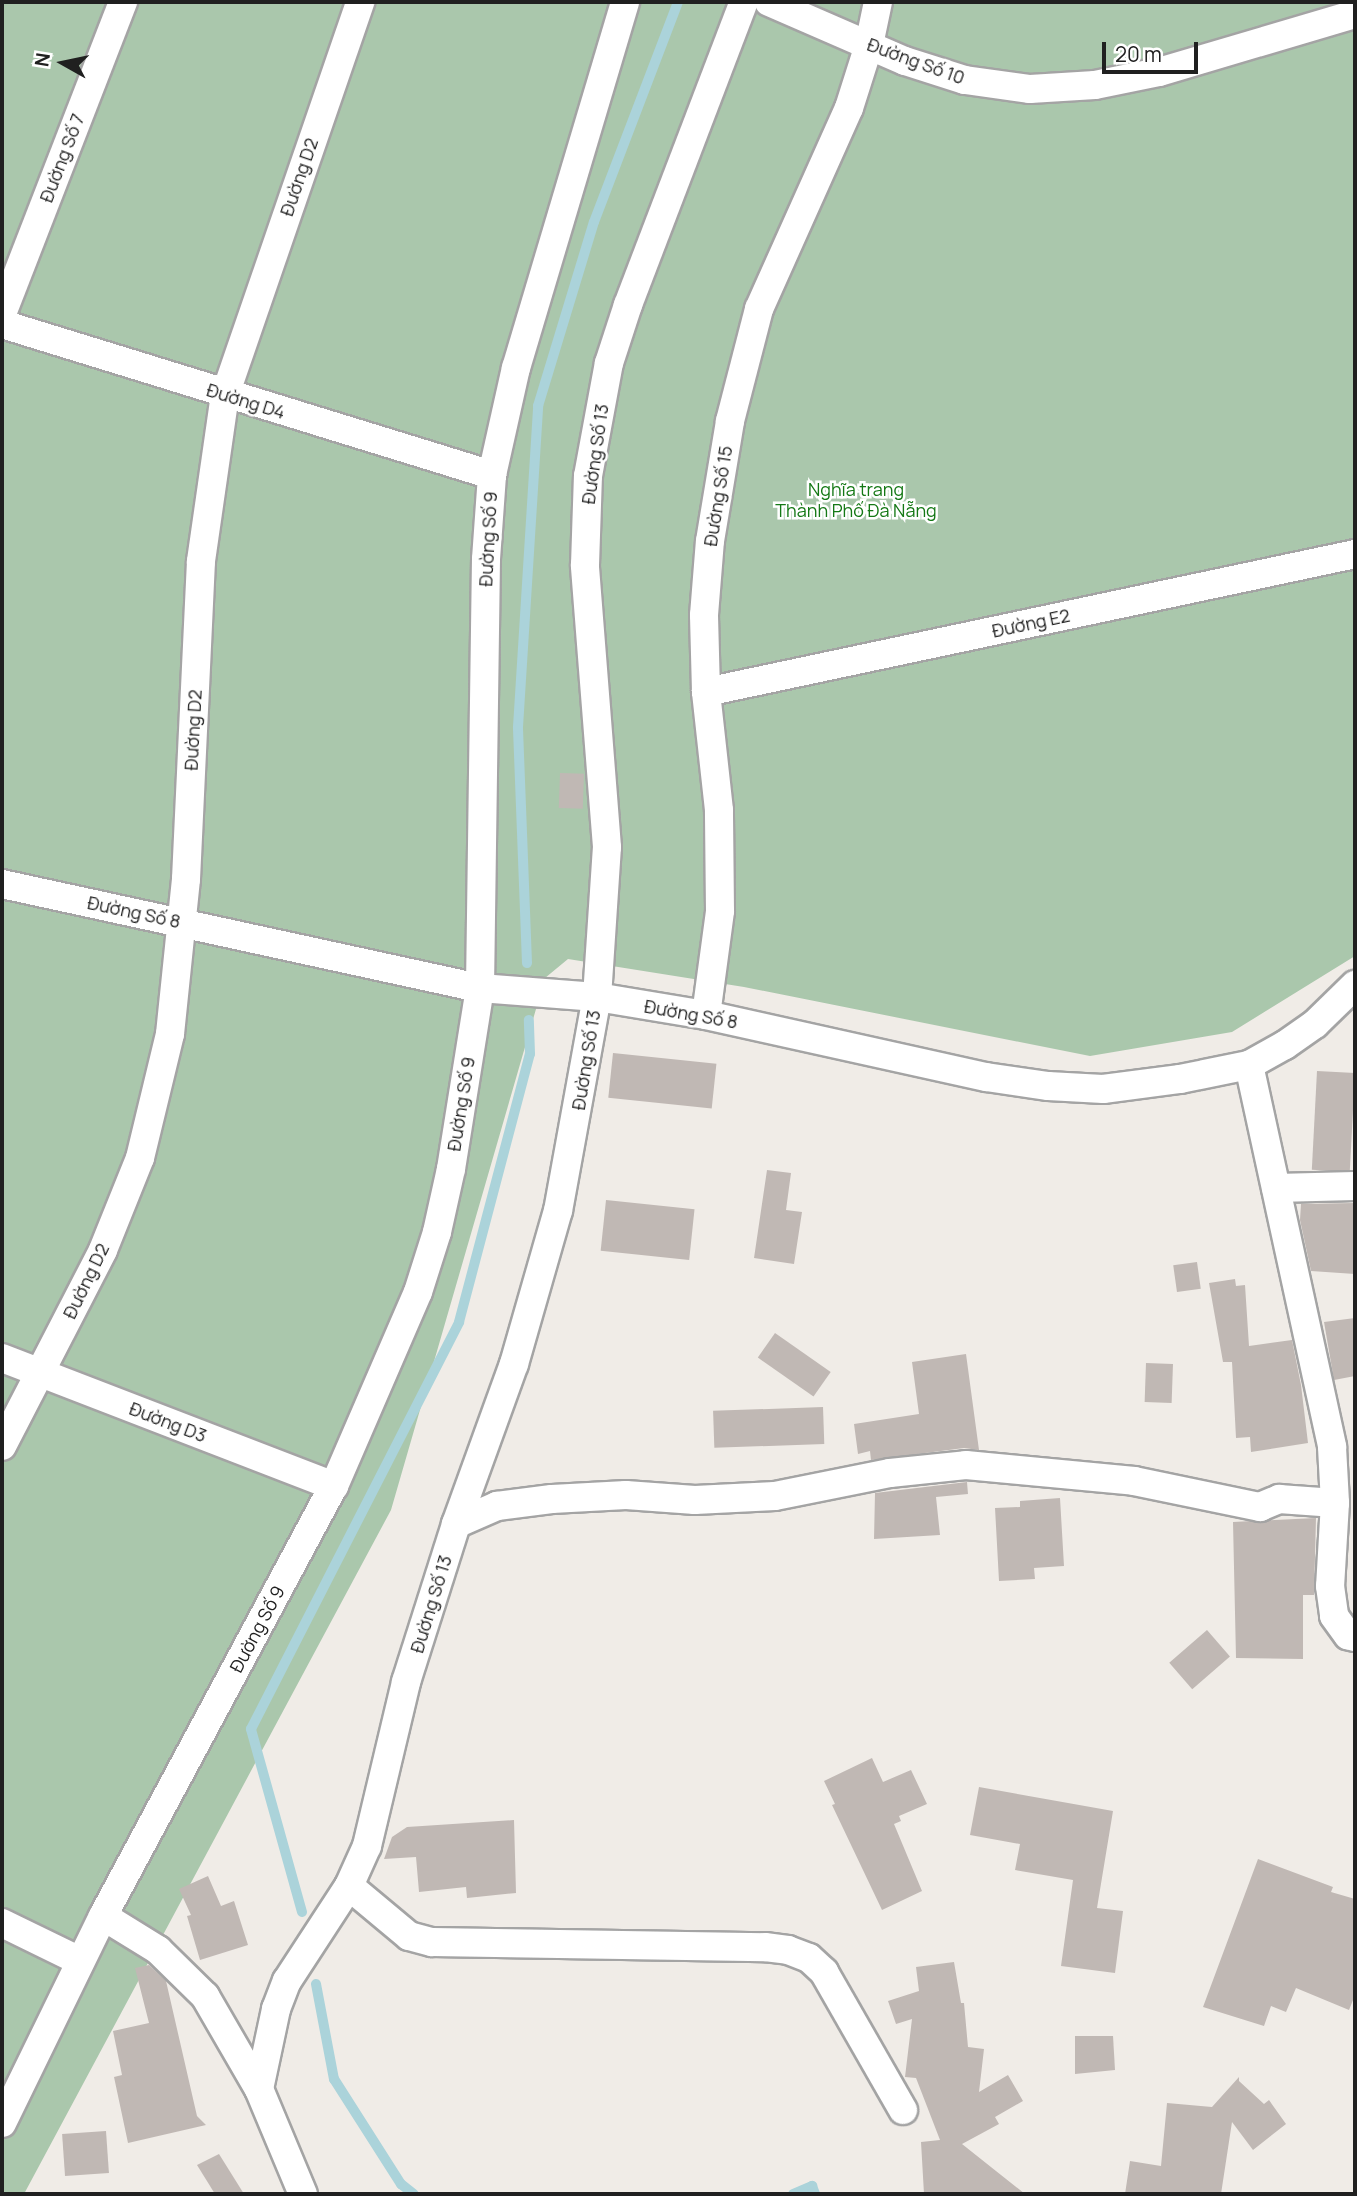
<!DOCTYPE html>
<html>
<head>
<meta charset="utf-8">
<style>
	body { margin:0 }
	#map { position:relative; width:1357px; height:2196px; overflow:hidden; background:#f0ece7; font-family:Manrope,sans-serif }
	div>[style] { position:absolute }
	.cemetery>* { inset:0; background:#aac7ac }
	.stream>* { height:10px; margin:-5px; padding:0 5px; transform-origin:5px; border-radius:5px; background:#abd3da }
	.building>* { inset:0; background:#c0b8b4; transform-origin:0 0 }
	.roads { filter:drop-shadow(2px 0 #a4a4a4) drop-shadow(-2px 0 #a4a4a4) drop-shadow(0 2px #a4a4a4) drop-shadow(0 -2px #a4a4a4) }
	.minor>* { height:28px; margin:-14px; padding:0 14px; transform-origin:14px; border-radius:14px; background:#fff }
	span { translate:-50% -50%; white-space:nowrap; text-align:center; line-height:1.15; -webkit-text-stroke:5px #fff; paint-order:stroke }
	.street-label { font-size:18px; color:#202020 }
	.park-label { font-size:18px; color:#147815 }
	.frame { position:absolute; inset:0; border:4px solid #202020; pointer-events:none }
	.north { position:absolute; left:28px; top:28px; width:70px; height:70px; -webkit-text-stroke:5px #fff; paint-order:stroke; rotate:279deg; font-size:19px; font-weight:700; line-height:28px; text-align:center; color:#202020 }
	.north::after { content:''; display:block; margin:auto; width:24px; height:32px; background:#202020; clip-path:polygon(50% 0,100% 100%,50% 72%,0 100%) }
	.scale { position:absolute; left:1102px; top:42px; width:96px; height:32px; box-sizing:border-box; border:4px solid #202020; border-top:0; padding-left:9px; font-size:21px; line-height:24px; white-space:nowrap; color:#202020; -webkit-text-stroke:5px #fff; paint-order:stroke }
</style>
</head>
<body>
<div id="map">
	<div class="cemetery">
		<i style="clip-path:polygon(2px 2px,1355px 2px,1355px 956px,1232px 1032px,1090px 1056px,744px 987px,568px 959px,545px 978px,391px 1510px,24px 2194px,2px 2194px)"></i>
	</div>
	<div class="stream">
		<i style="left:527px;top:963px;width:236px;rotate:-92.2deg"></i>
		<i style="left:518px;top:727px;width:322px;rotate:-86.4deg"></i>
		<i style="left:538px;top:406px;width:192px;rotate:-73.1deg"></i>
		<i style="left:594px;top:222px;width:235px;rotate:-69.1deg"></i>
		<i style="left:302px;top:1912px;width:190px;rotate:-105.6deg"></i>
		<i style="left:251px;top:1729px;width:457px;rotate:-62.9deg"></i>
		<i style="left:459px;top:1322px;width:277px;rotate:-75.2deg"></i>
		<i style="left:530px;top:1054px;width:34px;rotate:-92deg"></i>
		<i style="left:316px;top:1984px;width:97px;rotate:79.3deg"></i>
		<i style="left:334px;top:2079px;width:125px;rotate:57.5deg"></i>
		<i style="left:401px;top:2184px;width:16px;rotate:38deg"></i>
		<i style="left:793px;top:2194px;width:21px;rotate:-23deg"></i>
		<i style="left:812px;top:2186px;width:9px;rotate:69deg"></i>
	</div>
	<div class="building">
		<i style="left:560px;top:773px;width:24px;height:35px;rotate:2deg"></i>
		<i style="left:613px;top:1053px;width:104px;height:45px;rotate:6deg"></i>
		<i style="left:1317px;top:1071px;width:38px;height:99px;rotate:3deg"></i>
		<i style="clip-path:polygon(767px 1170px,791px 1173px,786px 1210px,802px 1212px,794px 1264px,754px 1258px)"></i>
		<i style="left:606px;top:1200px;width:89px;height:51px;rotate:6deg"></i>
		<i style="clip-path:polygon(1355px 1203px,1355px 1274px,1311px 1271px,1300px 1220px,1301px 1204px)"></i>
		<i style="left:1197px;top:1262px;width:27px;height:24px;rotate:82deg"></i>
		<i style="clip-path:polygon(1235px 1279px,1236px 1286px,1245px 1285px,1249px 1346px,1292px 1340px,1301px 1385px,1308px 1443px,1251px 1452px,1250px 1437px,1236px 1438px,1232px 1362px,1223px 1362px,1209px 1283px)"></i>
		<i style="clip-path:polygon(1355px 1318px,1355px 1376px,1334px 1380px,1324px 1322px)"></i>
		<i style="left:775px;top:1333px;width:68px;height:30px;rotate:35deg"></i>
		<i style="clip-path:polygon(966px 1354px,979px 1450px,964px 1448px,871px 1460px,870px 1451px,858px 1454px,854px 1424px,919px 1414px,912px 1362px)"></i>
		<i style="left:1146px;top:1363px;width:27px;height:39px;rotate:2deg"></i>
		<i style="left:823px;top:1407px;width:37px;height:110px;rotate:88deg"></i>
		<i style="clip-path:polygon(967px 1482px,968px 1494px,936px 1497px,940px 1535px,874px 1539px,875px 1493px)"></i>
		<i style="clip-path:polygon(1060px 1498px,1064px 1566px,1034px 1568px,1035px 1579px,999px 1581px,995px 1508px,1020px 1507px,1020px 1501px)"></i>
		<i style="clip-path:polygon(1316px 1518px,1314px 1595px,1303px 1595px,1303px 1659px,1236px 1658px,1233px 1522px)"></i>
		<i style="left:1207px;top:1630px;width:35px;height:50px;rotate:49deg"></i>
		<i style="clip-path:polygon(872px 1758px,883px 1782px,911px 1770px,927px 1804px,899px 1816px,901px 1821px,894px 1824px,922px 1891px,882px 1910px,832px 1805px,835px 1804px,824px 1781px)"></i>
		<i style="clip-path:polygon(979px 1787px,1113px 1811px,1097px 1908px,1123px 1911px,1115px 1973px,1061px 1966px,1073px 1880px,1015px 1870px,1020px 1844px,970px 1835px)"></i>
		<i style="clip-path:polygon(514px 1820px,516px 1893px,467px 1898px,466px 1887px,419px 1892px,416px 1857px,384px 1859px,392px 1837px,407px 1827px)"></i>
		<i style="clip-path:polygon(1258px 1859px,1333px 1887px,1331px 1892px,1355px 1899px,1355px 1995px,1349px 2010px,1296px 1988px,1286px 2012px,1271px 2006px,1264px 2026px,1203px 2007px)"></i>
		<i style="clip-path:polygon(208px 1876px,221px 1906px,234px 1901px,248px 1945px,200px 1960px,187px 1916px,191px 1915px,179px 1889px)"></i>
		<i style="clip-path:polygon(954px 1962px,961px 2003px,964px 2003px,968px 2047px,984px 2049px,979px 2092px,1008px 2075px,1023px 2101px,995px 2117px,999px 2124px,962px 2144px,1025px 2194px,924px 2194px,921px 2142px,940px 2140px,916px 2078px,905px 2077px,912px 2019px,896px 2024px,888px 2001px,919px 1991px,916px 1967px)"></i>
		<i style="clip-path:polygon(149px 1965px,166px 1981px,197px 2116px,206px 2125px,128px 2143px,114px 2077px,122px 2075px,113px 2031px,149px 2023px,135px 1968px)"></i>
		<i style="clip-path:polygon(1075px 2036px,1113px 2036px,1115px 2070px,1075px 2074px)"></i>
		<i style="clip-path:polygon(1239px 2077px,1239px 2081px,1264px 2104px,1269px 2100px,1286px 2124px,1253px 2150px,1232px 2122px,1221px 2194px,1125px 2194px,1130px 2161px,1161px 2166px,1167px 2103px,1212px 2107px)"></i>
		<i style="left:106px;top:2131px;width:42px;height:44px;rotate:86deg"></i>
		<i style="clip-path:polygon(219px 2154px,244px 2194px,215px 2194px,197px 2165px)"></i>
	</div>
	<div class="roads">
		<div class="minor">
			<i style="left:769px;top:2px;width:148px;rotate:23.5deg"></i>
			<i style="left:905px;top:61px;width:63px;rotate:17.6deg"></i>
			<i style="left:965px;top:80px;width:66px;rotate:7.9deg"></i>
			<i style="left:1030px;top:89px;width:65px;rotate:-3.5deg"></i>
			<i style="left:1095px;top:85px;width:65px;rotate:-11.5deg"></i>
			<i style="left:1159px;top:72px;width:204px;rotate:-16.5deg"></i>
			<i style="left:2px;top:314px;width:335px;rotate:-68.8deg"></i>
			<i style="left:2px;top:324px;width:513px;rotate:17.13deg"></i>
			<i style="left:706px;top:692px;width:664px;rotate:-12deg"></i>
			<i style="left:2px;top:884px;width:489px;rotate:12.3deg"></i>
			<i style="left:480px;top:988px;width:117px;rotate:4.4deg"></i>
			<i style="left:597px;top:997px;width:110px;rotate:9.4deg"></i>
			<i style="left:706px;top:1015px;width:287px;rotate:12.5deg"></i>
			<i style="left:986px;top:1077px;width:63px;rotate:8.3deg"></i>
			<i style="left:1048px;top:1086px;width:55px;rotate:3.1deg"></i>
			<i style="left:1103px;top:1089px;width:78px;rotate:-7.4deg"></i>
			<i style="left:1180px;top:1079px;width:70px;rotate:-11.5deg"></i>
			<i style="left:1249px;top:1065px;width:41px;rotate:-29.1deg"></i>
			<i style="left:1285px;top:1045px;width:37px;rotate:-35deg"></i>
			<i style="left:1315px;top:1024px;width:56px;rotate:-44.3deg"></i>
			<i style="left:706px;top:1015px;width:105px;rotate:-82.3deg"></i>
			<i style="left:720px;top:911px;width:101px;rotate:-90.6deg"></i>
			<i style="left:719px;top:810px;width:119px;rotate:-96.3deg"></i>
			<i style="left:706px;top:692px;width:77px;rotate:-91.5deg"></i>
			<i style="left:704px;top:615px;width:74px;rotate:-85.4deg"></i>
			<i style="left:710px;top:541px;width:122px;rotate:-80.5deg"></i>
			<i style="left:730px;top:421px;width:116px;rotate:-75.5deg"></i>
			<i style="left:759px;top:309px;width:220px;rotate:-65.9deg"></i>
			<i style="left:849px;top:108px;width:66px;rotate:-72.4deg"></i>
			<i style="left:869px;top:45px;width:44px;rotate:-78.2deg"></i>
			<i style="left:1249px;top:1065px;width:391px;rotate:77.7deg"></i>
			<i style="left:1332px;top:1447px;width:56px;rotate:86.9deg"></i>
			<i style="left:1335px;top:1503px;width:83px;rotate:93.4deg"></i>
			<i style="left:1330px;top:1586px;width:30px;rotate:82deg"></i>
			<i style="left:1334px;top:1616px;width:24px;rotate:54deg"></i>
			<i style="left:1348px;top:1635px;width:7px;rotate:16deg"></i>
			<i style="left:1276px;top:1188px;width:79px;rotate:-1.5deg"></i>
			<i style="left:2px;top:1358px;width:356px;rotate:21.1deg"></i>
			<i style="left:2px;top:1446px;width:220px;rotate:-62.7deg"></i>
			<i style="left:103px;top:1250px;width:99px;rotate:-68.1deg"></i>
			<i style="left:140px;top:1158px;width:128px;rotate:-76.4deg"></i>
			<i style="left:170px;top:1034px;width:156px;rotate:-84.1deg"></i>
			<i style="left:186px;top:879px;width:318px;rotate:-87.3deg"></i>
			<i style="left:201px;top:561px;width:168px;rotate:-81.8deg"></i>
			<i style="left:225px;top:395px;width:416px;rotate:-71deg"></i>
			<i style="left:456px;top:1524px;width:45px;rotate:-23.7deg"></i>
			<i style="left:497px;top:1506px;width:55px;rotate:-7.3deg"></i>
			<i style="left:552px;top:1499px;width:74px;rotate:-3.1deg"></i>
			<i style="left:626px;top:1495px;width:69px;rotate:4.1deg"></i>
			<i style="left:695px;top:1500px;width:80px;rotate:-2.9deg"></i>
			<i style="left:775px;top:1496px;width:117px;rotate:-11.3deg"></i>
			<i style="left:890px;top:1473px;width:76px;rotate:-6deg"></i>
			<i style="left:966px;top:1465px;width:169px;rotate:5.4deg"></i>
			<i style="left:1134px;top:1481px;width:129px;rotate:11.7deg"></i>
			<i style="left:1260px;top:1507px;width:21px;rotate:-23deg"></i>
			<i style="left:1279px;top:1499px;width:56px;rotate:4.1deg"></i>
			<i style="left:349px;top:1886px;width:78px;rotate:39.8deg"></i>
			<i style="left:409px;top:1936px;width:24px;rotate:15deg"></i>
			<i style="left:432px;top:1942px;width:333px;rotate:0.9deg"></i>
			<i style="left:765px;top:1947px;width:23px;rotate:7deg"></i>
			<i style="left:788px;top:1950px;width:22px;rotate:21deg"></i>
			<i style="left:809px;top:1958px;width:21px;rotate:43deg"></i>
			<i style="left:824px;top:1972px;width:159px;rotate:60.2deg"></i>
			<i style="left:103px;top:1916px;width:65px;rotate:31.7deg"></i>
			<i style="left:158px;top:1950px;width:66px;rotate:44.4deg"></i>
			<i style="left:205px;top:1996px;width:108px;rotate:59.9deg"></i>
			<i style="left:259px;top:2089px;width:114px;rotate:67.3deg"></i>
			<i style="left:2px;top:1923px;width:87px;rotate:26deg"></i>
			<i style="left:259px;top:2089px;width:82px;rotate:-78deg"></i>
			<i style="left:276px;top:2009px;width:30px;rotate:-69deg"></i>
			<i style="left:287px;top:1981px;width:113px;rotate:-56.9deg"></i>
			<i style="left:349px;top:1886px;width:44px;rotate:-65.8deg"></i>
			<i style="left:367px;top:1846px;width:169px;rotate:-76.6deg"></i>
			<i style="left:406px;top:1682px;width:166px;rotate:-72.4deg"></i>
			<i style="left:456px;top:1524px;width:170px;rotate:-70.1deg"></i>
			<i style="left:514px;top:1364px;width:159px;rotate:-74deg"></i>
			<i style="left:558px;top:1211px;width:218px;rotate:-79.7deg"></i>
			<i style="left:597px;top:997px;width:150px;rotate:-86.2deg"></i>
			<i style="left:607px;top:847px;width:283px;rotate:-94.5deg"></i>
			<i style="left:585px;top:565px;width:89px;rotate:-88.1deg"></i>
			<i style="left:588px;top:476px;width:115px;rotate:-79.5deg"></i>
			<i style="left:609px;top:363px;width:61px;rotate:-71.9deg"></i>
			<i style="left:628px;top:305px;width:324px;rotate:-69.1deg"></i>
			<i style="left:2px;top:2123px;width:230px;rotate:-64deg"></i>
			<i style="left:103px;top:1916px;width:488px;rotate:-61.8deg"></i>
			<i style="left:334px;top:1486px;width:211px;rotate:-66.6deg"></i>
			<i style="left:418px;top:1292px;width:63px;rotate:-72.4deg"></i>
			<i style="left:437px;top:1232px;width:65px;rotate:-77.5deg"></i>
			<i style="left:451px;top:1169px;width:183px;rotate:-80.9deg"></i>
			<i style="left:480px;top:988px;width:429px;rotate:-89.2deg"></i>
			<i style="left:486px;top:559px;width:84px;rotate:-85.9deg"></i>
			<i style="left:492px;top:475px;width:110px;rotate:-77.4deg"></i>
			<i style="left:516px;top:368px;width:382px;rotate:-73.4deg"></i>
		</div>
	</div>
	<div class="street-label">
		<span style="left:916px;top:61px;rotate:20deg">Đường Số 10</span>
		<span style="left:62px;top:158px;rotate:-69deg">Đường Số 7</span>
		<span style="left:299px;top:177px;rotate:-71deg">Đường D2</span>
		<span style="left:246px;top:401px;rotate:17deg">Đường D4</span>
		<span style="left:595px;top:454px;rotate:-82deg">Đường Số 13</span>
		<span style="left:718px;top:496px;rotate:-81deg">Đường Số 15</span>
		<span style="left:488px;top:539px;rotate:-87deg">Đường Số 9</span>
		<span style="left:1031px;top:623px;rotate:-12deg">Đường E2</span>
		<span style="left:193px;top:730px;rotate:-87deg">Đường D2</span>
		<span style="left:134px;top:912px;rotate:12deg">Đường Số 8</span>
		<span style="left:691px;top:1014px;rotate:10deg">Đường Số 8</span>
		<span style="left:586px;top:1060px;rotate:-81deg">Đường Số 13</span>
		<span style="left:461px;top:1104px;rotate:-81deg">Đường Số 9</span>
		<span style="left:86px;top:1281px;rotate:-64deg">Đường D2</span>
		<span style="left:168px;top:1422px;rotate:21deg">Đường D3</span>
		<span style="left:431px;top:1604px;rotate:-73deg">Đường Số 13</span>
		<span style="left:257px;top:1629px;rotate:-62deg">Đường Số 9</span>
	</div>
	<div class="park-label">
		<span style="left:856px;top:500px">Nghĩa trang<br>Thành Phố Đà Nẵng</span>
	</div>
	<div class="frame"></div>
	<div class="north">N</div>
	<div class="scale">20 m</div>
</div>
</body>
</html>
